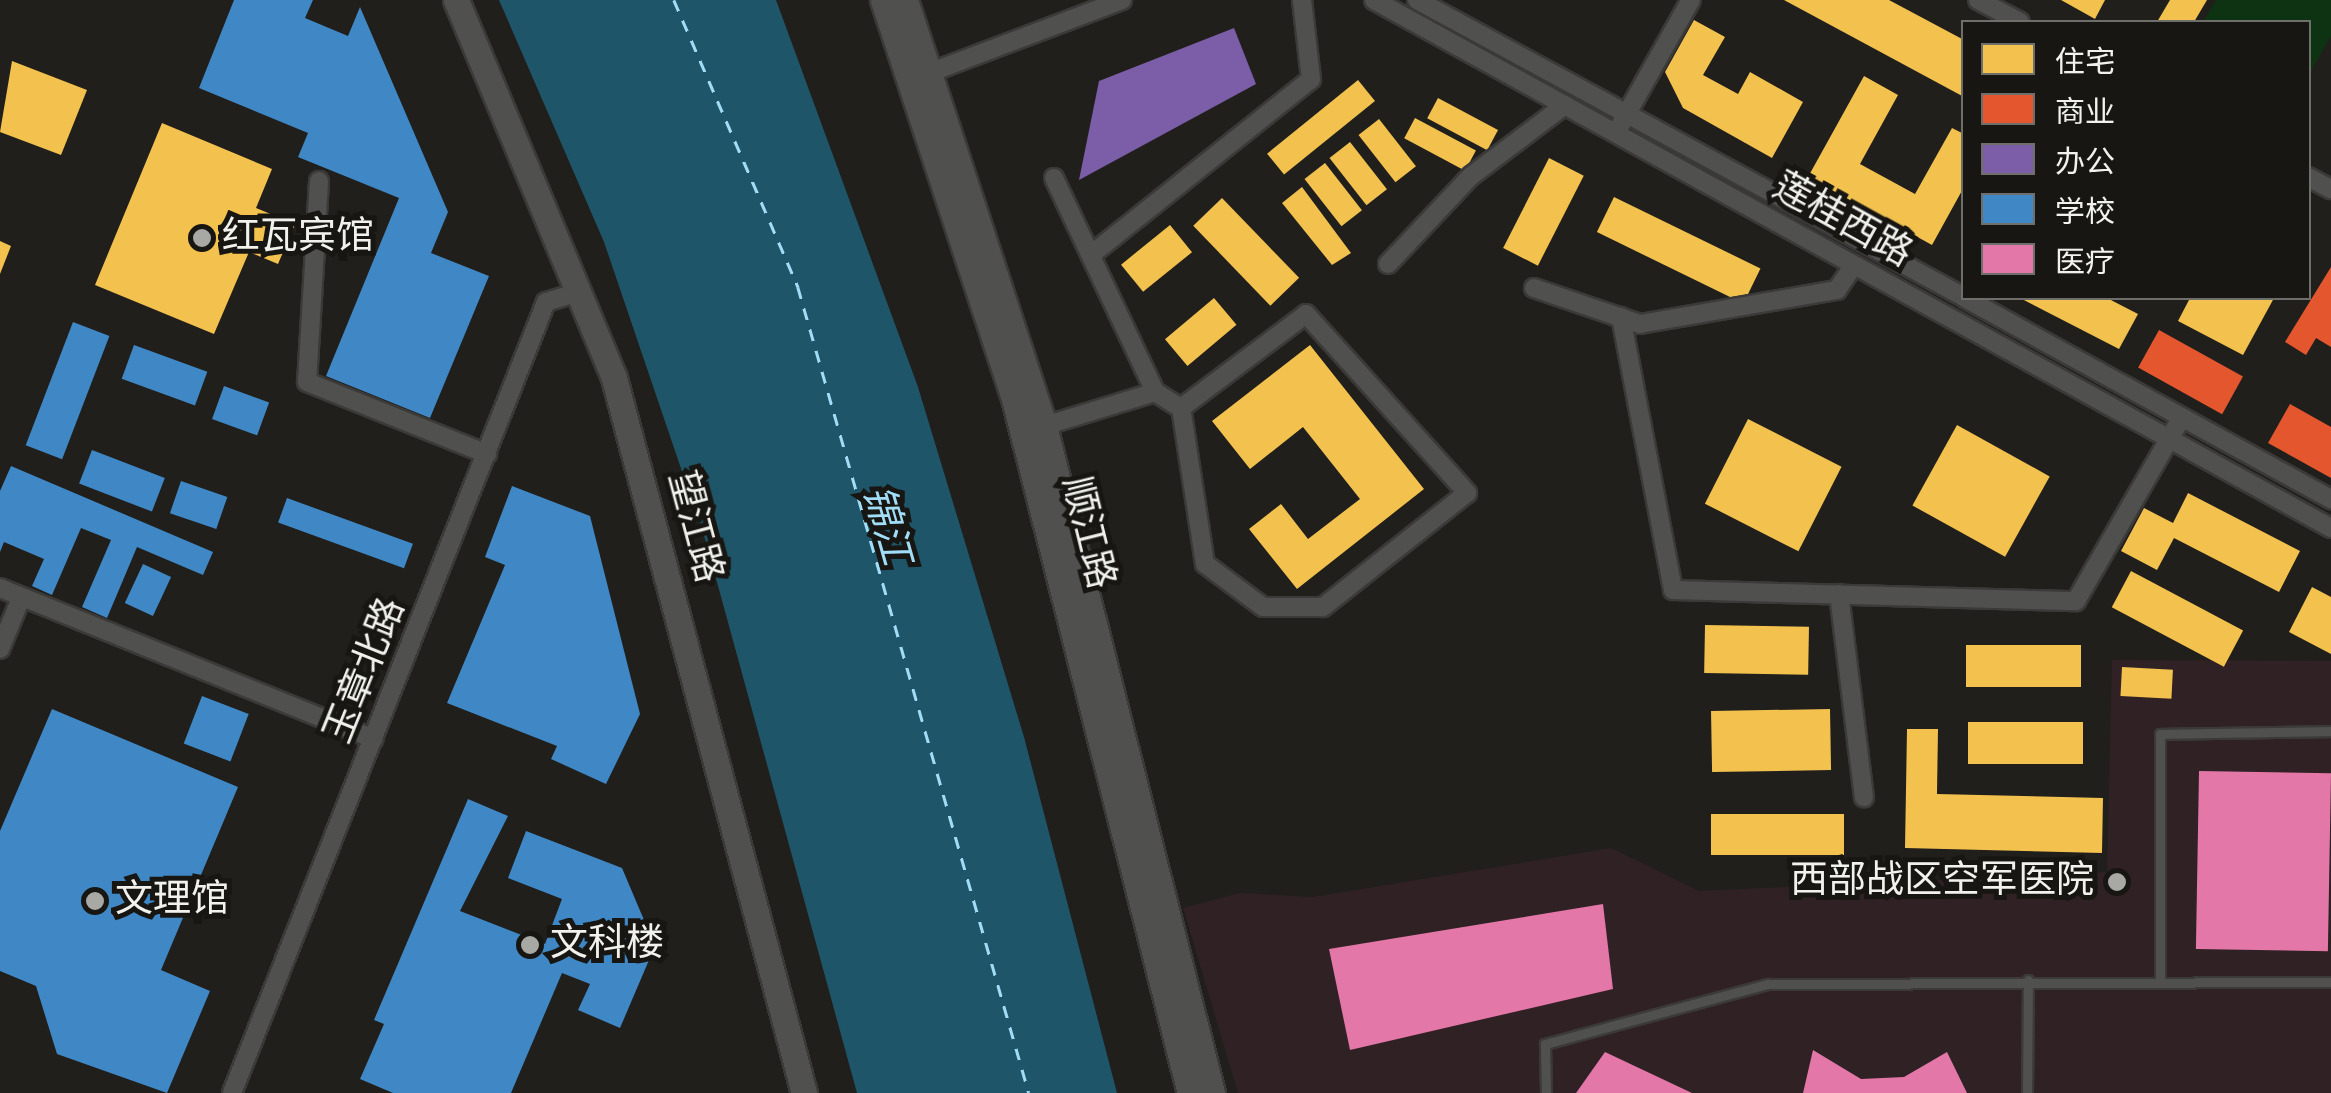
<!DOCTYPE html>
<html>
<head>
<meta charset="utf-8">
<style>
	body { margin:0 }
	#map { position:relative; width:2331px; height:1093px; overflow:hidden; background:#201f1c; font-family:"Alegreya Sans","Noto Sans SC",sans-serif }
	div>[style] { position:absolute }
	.medical>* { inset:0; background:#302124 }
	.green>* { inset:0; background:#0e3312 }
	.water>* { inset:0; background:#1f5568 }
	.homes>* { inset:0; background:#f2c14e; transform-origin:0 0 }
	.shops>* { inset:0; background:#e4572e; transform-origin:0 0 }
	.offices>* { inset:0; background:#7b5ea7 }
	.schools>* { inset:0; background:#3f88c5; transform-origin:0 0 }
	.health>* { inset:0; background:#e377a8; transform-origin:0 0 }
	.ferry>* { height:2.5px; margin-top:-1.25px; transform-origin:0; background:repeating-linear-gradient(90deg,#a1ddf6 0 12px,transparent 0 22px) }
	.roads { filter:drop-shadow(2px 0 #3b3a38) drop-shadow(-2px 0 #3b3a38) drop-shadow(0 2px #3b3a38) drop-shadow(0 -2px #3b3a38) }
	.lane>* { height:9px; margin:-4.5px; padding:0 4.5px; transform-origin:4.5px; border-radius:4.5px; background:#50504e }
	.street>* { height:18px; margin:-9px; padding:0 9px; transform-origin:9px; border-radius:9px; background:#50504e }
	.secondary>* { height:25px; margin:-12.5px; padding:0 12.5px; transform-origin:12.5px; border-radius:12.5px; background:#50504e }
	.dots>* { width:28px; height:28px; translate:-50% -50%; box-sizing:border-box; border:5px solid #171612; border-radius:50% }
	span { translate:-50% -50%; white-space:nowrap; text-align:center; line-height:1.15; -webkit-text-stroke:10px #171612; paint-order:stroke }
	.street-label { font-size:38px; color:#f1f1ee }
	.poi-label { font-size:38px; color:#f1f1ee }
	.left { translate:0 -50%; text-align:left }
	.right { translate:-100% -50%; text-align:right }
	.water-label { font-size:40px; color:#a1ddf6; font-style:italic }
	.legend { position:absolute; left:1961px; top:20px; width:350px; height:280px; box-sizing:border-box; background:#171612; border:2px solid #6e6e6a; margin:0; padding:12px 18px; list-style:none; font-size:30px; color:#f1f1ee }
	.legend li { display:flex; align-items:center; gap:20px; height:50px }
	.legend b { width:50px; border:2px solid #6e6e6a }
</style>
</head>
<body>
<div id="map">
	<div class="medical">
		<i style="clip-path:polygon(2112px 660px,2331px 661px,2331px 1093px,1238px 1093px,1183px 908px,1240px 893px,1313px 897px,1611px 848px,1699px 891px,2107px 872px)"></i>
	</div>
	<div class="green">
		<i style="clip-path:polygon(2216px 0,2331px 0,2331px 36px,2309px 74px,2308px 22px,2203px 22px)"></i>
	</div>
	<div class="water">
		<i style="clip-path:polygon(499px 0,776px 0,918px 387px,1024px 737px,1117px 1093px,857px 1093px,706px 542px,604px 242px)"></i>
	</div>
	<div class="homes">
		<i style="clip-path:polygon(1784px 0,1889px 0,1964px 40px,1964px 97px)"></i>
		<i style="clip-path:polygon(2061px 0,2105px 0,2095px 19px)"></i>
		<i style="clip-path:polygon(2170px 0,2207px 0,2194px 22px,2157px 22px)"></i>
		<i style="clip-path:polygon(1694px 20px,1725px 37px,1703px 75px,1738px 94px,1750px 72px,1803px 102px,1772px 158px,1683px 108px,1665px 72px)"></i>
		<i style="clip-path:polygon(12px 61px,87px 90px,61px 155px,0 132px)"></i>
		<i style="clip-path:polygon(1864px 76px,1898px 95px,1860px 164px,1915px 194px,1952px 128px,1964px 134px,1964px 187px,1932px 245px,1808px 177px)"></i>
		<i style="left:1358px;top:80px;width:27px;height:117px;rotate:51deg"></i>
		<i style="left:1438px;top:98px;width:68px;height:23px;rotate:28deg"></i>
		<i style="left:1415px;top:118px;width:69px;height:23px;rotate:28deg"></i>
		<i style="left:1379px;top:119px;width:60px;height:26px;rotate:52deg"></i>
		<i style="clip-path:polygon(162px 123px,272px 169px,256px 208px,295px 224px,278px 264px,249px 252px,214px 334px,95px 285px)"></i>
		<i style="left:1350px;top:142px;width:60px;height:26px;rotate:52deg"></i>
		<i style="left:1549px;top:158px;width:39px;height:101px;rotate:27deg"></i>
		<i style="left:1325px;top:163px;width:60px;height:26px;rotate:52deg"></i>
		<i style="clip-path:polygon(1302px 187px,1351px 253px,1332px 265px,1282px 203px)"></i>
		<i style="left:1614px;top:197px;width:163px;height:39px;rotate:26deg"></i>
		<i style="left:1222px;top:198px;width:111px;height:40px;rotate:46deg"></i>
		<i style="left:1170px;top:225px;width:35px;height:63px;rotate:51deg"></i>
		<i style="clip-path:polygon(0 241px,11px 246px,0 274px)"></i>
		<i style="left:1214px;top:298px;width:35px;height:64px;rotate:50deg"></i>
		<i style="clip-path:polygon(2020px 298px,2107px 298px,2138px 314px,2119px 349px)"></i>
		<i style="clip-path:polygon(2190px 298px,2274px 298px,2243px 355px,2178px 321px)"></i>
		<i style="clip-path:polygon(1310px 345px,1424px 489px,1297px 589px,1249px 529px,1281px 504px,1308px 539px,1360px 499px,1303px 427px,1250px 469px,1212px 421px)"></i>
		<i style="left:1748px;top:419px;width:105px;height:95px;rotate:27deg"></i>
		<i style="left:1957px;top:425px;width:106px;height:92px;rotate:29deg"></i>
		<i style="clip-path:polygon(2188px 493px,2300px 551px,2279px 592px,2174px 538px,2157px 570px,2121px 551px,2144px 508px,2173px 523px)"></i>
		<i style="left:2131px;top:571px;width:127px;height:41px;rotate:28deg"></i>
		<i style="clip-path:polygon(2312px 587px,2331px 597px,2331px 654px,2289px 632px)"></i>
		<i style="left:1705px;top:625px;width:104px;height:48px;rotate:1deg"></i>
		<i style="left:1966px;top:645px;width:115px;height:42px"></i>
		<i style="left:2122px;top:667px;width:51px;height:29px;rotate:3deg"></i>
		<i style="left:1830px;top:709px;width:61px;height:119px;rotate:89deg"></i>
		<i style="left:1968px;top:722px;width:115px;height:42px"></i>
		<i style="clip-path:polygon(1907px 729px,1938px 729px,1937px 794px,2103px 798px,2102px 853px,1905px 848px)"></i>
		<i style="left:1844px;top:814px;width:41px;height:133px;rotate:90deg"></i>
	</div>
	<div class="shops">
		<i style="clip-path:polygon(2331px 267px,2331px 347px,2316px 338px,2306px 355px,2285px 342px)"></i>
		<i style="left:2159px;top:330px;width:96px;height:43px;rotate:29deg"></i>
		<i style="clip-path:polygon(2290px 404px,2331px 427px,2331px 478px,2268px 443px)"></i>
	</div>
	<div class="offices">
		<i style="clip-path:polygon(1234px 28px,1256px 84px,1079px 180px,1099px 81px)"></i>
	</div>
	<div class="schools">
		<i style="clip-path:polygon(234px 0,313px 0,305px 18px,348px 36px,360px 7px,448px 212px,431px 253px,489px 276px,430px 418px,326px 376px,399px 198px,298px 157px,308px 133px,199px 88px)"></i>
		<i style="left:73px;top:322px;width:39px;height:132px;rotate:21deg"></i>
		<i style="left:134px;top:345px;width:78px;height:36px;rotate:20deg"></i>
		<i style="left:224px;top:386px;width:48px;height:35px;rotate:20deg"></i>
		<i style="left:92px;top:450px;width:78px;height:36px;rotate:21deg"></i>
		<i style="clip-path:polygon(11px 466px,213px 552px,203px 575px,137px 547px,107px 618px,82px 607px,111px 540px,81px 528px,52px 595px,32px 586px,44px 559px,4px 542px,0 552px,0 491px)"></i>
		<i style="left:181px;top:481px;width:49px;height:34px;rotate:19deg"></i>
		<i style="clip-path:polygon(512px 486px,590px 516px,640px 714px,606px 784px,551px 759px,557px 746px,447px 703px,505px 565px,485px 557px)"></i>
		<i style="left:287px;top:498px;width:134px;height:26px;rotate:20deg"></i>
		<i style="left:143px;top:564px;width:31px;height:43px;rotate:25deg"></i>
		<i style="left:202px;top:696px;width:50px;height:51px;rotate:21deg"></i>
		<i style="clip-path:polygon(52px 709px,238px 787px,161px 970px,210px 991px,167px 1093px,57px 1054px,36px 986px,0 971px,0 831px)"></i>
		<i style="clip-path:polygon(468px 799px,508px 816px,460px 911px,545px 944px,562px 899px,508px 878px,526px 831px,622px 868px,655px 946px,620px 1028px,578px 1010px,590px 984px,562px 973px,511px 1093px,393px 1093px,360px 1079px,384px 1024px,374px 1020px)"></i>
	</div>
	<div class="health">
		<i style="left:2199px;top:771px;width:132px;height:178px;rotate:1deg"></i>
		<i style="clip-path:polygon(1603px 904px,1613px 989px,1350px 1050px,1329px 949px)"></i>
		<i style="clip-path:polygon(1813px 1050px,1861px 1079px,1904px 1077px,1947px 1052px,1967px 1093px,1803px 1093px)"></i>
		<i style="clip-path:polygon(1605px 1052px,1692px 1093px,1576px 1093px)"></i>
	</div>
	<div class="ferry">
		<i style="left:674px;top:0;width:313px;rotate:66.6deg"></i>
		<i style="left:798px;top:287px;width:838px;rotate:74.01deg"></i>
	</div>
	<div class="roads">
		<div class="lane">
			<i style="left:2160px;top:979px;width:245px;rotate:-90deg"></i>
			<i style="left:2160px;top:734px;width:171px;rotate:-1deg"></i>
			<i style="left:1546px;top:1093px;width:49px;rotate:-91.2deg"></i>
			<i style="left:1545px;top:1044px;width:231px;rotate:-15.1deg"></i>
			<i style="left:1768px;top:984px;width:563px;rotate:-0.2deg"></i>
			<i style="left:2027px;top:1093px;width:113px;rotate:-89.5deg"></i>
		</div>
		<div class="street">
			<i style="left:1374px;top:0;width:1093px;rotate:28.89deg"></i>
			<i style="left:1417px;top:0;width:622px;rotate:28.5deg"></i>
			<i style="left:1978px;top:0;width:47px;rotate:27.6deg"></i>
			<i style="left:921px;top:76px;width:215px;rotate:-20.7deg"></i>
			<i style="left:1621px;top:124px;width:142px;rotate:-60.6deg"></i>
			<i style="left:2308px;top:177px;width:26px;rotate:28deg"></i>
			<i style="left:1054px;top:178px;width:237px;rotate:64.7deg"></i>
			<i style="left:319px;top:181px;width:201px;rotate:93.4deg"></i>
			<i style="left:307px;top:382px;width:194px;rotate:21.8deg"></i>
			<i style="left:1092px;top:254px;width:280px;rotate:-38.6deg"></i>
			<i style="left:1311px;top:79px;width:80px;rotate:-96.5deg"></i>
			<i style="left:1388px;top:264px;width:121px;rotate:-46.7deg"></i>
			<i style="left:1471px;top:176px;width:118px;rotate:-37.1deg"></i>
			<i style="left:1534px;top:288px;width:112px;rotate:18.8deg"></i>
			<i style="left:1640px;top:324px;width:200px;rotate:-9.8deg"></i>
			<i style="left:1837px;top:290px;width:30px;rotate:-56deg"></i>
			<i style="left:1965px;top:298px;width:418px;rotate:28.8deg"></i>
			<i style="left:1621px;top:317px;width:278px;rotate:79.2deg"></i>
			<i style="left:1673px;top:590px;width:403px;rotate:1.6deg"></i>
			<i style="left:2076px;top:601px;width:212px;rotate:-60.1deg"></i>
			<i style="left:1044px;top:426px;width:116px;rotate:-17deg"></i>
			<i style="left:1155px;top:392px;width:31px;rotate:32deg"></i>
			<i style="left:1181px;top:408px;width:156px;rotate:-36.9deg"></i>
			<i style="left:1306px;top:314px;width:241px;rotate:48deg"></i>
			<i style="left:1467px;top:493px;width:184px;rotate:141.6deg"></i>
			<i style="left:1323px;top:607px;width:60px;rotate:180deg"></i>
			<i style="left:1263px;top:607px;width:72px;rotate:-143.4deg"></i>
			<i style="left:1205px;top:564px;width:158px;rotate:-98.7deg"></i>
			<i style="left:0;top:588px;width:403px;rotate:22deg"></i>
			<i style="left:1839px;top:594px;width:205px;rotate:83deg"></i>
			<i style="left:0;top:649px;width:55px;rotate:-67.6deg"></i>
			<i style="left:232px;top:1093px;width:851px;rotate:-68.35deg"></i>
			<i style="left:546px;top:302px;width:34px;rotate:-17deg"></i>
		</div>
		<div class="secondary">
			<i style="left:456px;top:0;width:410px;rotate:67.3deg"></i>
			<i style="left:614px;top:378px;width:740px;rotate:75.12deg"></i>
			<i style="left:883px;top:0;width:423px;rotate:71.8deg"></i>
			<i style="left:1015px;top:402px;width:713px;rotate:75.79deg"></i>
			<i style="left:905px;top:0;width:448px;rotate:71.9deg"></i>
			<i style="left:1044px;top:426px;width:688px;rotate:75.86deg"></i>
		</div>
	</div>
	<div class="dots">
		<i style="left:202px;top:238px;background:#a8a8a4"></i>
		<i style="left:2117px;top:882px;background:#a8a8a4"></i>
		<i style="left:95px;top:901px;background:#a8a8a4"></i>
		<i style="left:530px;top:945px;background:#a8a8a4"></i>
	</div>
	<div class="street-label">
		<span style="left:1842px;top:221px;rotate:29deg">莲桂西路</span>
		<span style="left:694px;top:527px;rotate:75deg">望江路</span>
		<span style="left:1087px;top:533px;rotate:76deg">顺江路</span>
		<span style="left:366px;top:671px;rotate:-68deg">玉章北路</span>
	</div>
	<div class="poi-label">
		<span class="left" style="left:222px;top:238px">红瓦宾馆</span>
		<span class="right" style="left:2094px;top:882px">西部战区空军医院</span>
		<span class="left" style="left:115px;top:901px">文理馆</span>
		<span class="left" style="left:550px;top:945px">文科楼</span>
	</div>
	<div class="water-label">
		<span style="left:886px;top:525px;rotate:74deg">锦江</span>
	</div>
	<ul class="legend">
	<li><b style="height:28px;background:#f2c14e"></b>住宅</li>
	<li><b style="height:28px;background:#e4572e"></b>商业</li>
	<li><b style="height:28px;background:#7b5ea7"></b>办公</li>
	<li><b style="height:28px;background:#3f88c5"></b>学校</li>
	<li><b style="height:28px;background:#e377a8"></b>医疗</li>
	</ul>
</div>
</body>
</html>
